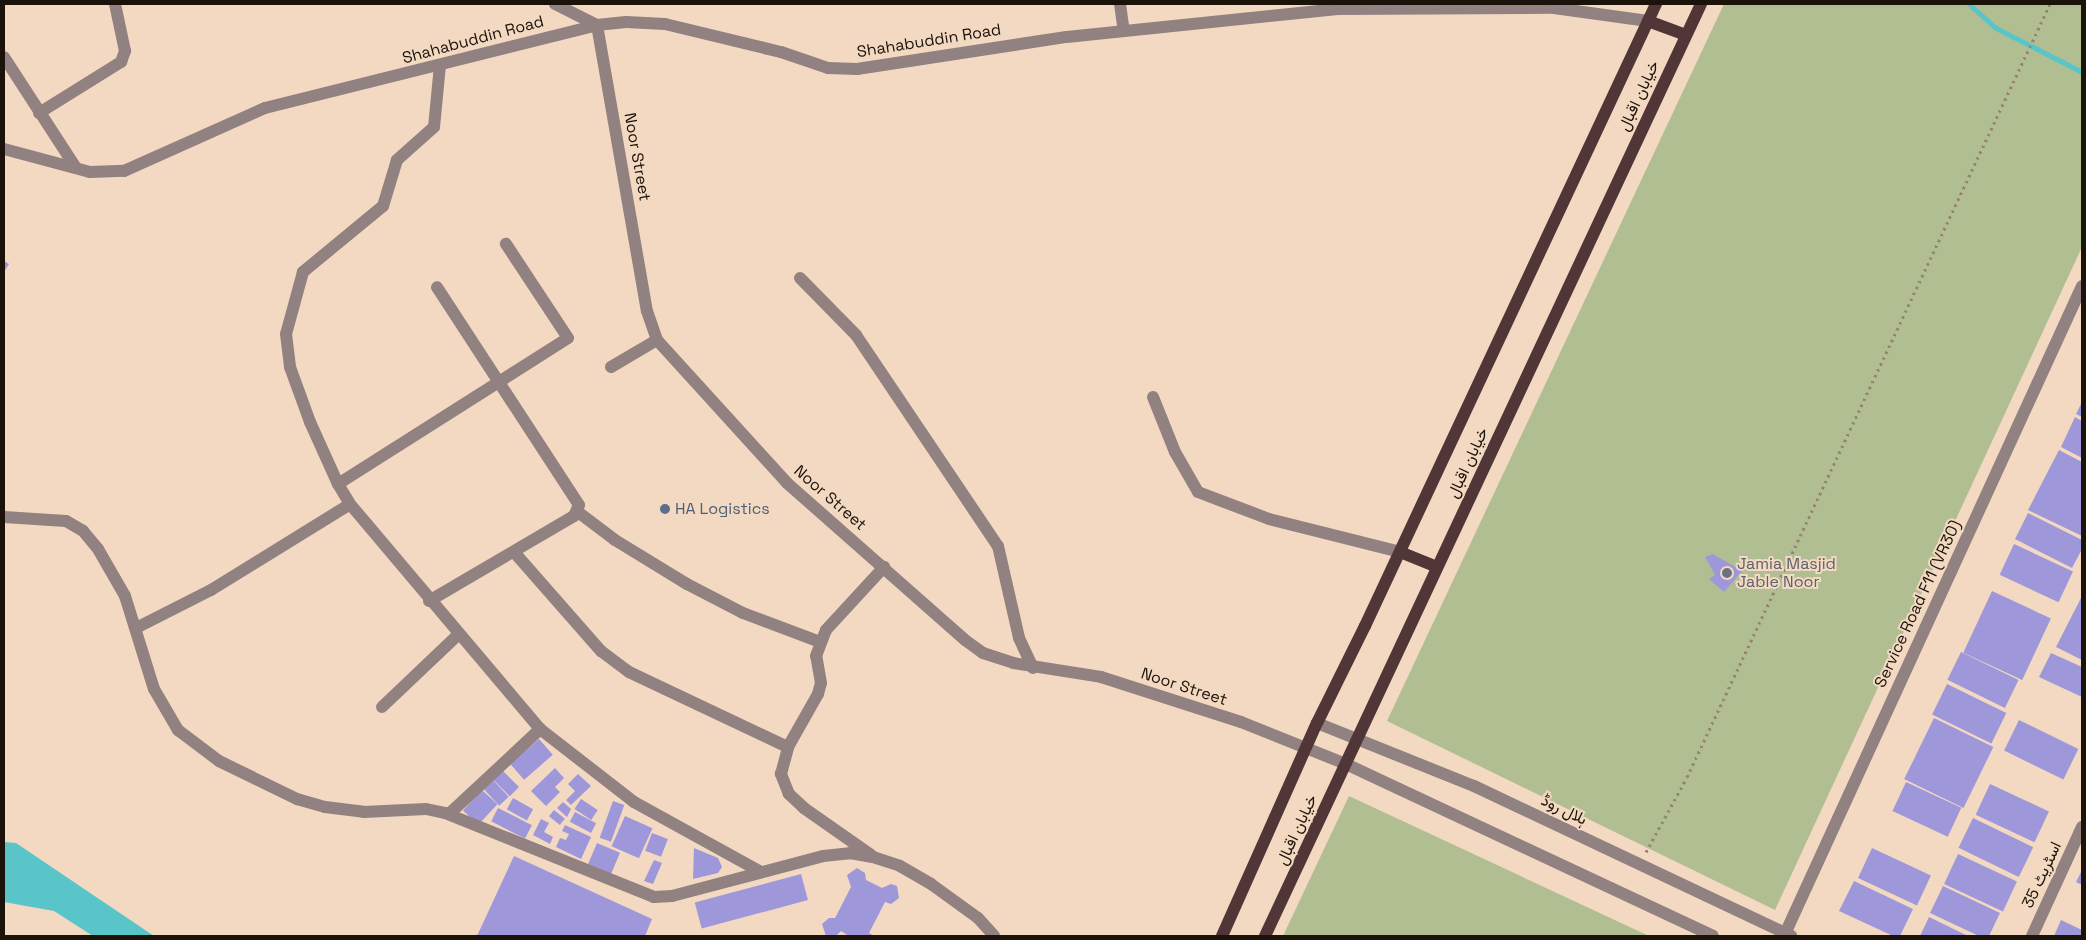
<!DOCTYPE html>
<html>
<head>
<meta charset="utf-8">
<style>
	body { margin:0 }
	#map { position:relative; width:2086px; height:940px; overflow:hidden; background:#f3d9c1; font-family:"Space Grotesk",Vazirmatn,sans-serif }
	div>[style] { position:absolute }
	.green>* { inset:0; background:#b1be92 }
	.water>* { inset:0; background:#5ac5c8 }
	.stream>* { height:5px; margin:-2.5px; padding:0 2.5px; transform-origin:2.5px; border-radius:2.5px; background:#5ac5c8 }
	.building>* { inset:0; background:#9e97da; transform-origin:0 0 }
	.path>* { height:3px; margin-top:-1.5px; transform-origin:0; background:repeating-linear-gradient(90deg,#968472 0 2.5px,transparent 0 6.5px) }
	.minor>* { height:12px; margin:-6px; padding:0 6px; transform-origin:6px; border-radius:6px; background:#918180 }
	.major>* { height:12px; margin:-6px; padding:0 6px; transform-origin:6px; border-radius:6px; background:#503636 }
	.dots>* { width:14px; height:14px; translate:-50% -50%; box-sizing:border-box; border:2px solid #f3d9c1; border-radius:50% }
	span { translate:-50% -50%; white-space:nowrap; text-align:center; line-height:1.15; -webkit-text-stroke:4px #f3d9c1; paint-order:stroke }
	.street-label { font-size:16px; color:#1b130a }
	.service-label { font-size:16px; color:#4e5e75 }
	.left { translate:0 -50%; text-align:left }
	.worship-label { font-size:16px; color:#5b616d }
	.frame { position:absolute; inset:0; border:5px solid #1b130a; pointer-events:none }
</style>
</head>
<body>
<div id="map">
	<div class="green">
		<i style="clip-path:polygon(1724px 4px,2082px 4px,2082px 247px,1775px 910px,1387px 721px)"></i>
		<i style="clip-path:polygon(1349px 796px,1649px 936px,1283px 936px)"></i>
	</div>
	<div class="water">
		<i style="clip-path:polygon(4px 842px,16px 843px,154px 936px,93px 936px,54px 911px,4px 902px)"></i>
	</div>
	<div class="stream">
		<i style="left:1969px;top:4px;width:36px;rotate:42deg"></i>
		<i style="left:1996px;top:28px;width:97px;rotate:27.1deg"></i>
	</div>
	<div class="building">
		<i style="clip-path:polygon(4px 261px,9px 264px,4px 272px)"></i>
		<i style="clip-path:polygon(2082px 402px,2082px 417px,2076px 414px)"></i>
		<i style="clip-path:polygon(2075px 417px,2082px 421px,2082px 458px,2061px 447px)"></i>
		<i style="clip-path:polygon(2059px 450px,2082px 462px,2082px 536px,2028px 510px)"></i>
		<i style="clip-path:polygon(2028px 513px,2082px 540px,2082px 549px,2072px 568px,2015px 539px)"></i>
		<i style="left:2014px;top:544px;width:65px;height:34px;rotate:25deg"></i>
		<i style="clip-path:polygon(1713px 554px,1742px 571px,1724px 592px,1709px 579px,1715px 575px,1705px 557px)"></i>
		<i style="left:1992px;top:591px;width:65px;height:68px;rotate:25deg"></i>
		<i style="clip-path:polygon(2082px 596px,2082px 660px,2056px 647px)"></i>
		<i style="left:1961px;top:652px;width:64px;height:31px;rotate:26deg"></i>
		<i style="clip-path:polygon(2051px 653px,2082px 667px,2082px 697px,2039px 677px)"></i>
		<i style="left:1947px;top:684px;width:66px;height:34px;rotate:26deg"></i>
		<i style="left:1934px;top:718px;width:66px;height:68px;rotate:26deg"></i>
		<i style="left:2019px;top:720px;width:66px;height:34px;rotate:26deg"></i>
		<i style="left:539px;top:739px;width:21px;height:38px;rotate:49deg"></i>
		<i style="clip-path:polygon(555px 768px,564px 778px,555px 787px,560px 792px,546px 806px,531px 791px)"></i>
		<i style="left:502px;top:770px;width:24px;height:13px;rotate:45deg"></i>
		<i style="clip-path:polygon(578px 774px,591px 786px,571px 805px,566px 800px,575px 791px,568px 784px)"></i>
		<i style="left:493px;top:780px;width:23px;height:13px;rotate:47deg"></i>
		<i style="left:1906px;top:782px;width:61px;height:32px;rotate:25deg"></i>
		<i style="left:1990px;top:784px;width:65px;height:34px;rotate:25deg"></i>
		<i style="left:482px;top:790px;width:21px;height:28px;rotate:43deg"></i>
		<i style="left:513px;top:798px;width:23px;height:13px;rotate:29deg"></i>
		<i style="left:581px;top:799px;width:20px;height:12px;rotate:33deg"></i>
		<i style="left:613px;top:801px;width:12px;height:39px;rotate:20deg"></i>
		<i style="clip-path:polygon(563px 802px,571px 809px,567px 817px,557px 808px)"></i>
		<i style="left:498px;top:808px;width:38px;height:15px;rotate:27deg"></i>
		<i style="left:554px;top:810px;width:14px;height:8px;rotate:39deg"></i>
		<i style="left:575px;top:812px;width:24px;height:11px;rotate:28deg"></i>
		<i style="left:625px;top:816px;width:30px;height:33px;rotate:24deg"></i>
		<i style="left:1973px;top:818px;width:67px;height:33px;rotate:26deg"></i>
		<i style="clip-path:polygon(541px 819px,549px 823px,544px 832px,553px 837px,550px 844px,533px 835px)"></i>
		<i style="clip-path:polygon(565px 825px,591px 837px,581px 859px,556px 847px,560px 838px,566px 840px,569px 834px,562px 831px)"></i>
		<i style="left:652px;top:833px;width:17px;height:19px;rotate:21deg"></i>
		<i style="left:597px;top:843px;width:25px;height:23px;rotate:23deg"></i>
		<i style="clip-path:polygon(694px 848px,718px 858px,722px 867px,718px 873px,693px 879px)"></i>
		<i style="left:1872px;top:848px;width:65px;height:33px;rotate:25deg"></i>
		<i style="left:1958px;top:854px;width:65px;height:33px;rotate:25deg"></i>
		<i style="clip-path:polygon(514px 856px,652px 919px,645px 936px,477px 936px)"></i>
		<i style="clip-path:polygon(654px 860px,662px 863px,653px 884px,644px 881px)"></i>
		<i style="clip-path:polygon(857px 868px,865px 873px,866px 880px,882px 888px,891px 884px,897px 886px,899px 898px,891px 904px,885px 902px,869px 933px,874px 936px,849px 936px,841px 931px,836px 936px,826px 936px,822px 924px,829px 918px,835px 918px,851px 887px,847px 875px)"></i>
		<i style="clip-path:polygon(2082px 870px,2082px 885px,2076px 882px)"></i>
		<i style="left:801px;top:874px;width:27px;height:110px;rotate:75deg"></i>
		<i style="clip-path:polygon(1854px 881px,1913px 909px,1900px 936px,1893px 936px,1839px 911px)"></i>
		<i style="clip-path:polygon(1943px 886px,2000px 913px,1989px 936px,1979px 936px,1930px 913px)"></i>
		<i style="clip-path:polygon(1929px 917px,1968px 936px,1920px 936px)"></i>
		<i style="clip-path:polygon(2061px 920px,2082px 930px,2082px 936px,2054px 936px)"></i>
	</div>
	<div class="path">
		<i style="left:1646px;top:852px;width:85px;rotate:-61.3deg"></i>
		<i style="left:1687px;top:777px;width:854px;rotate:-64.85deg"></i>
	</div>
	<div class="minor">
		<i style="left:555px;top:4px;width:47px;rotate:26.6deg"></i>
		<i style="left:597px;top:25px;width:290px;rotate:80.1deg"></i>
		<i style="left:647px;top:311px;width:31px;rotate:71deg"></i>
		<i style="left:657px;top:340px;width:193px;rotate:47.7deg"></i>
		<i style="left:787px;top:483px;width:237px;rotate:41.4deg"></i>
		<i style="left:965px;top:640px;width:22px;rotate:36deg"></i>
		<i style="left:983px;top:653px;width:32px;rotate:18deg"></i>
		<i style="left:1013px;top:663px;width:89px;rotate:9deg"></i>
		<i style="left:1101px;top:677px;width:147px;rotate:17.8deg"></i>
		<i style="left:1241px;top:722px;width:113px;rotate:21.8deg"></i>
		<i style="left:1346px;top:764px;width:405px;rotate:25.1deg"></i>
		<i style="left:1120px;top:4px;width:27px;rotate:82deg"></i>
		<i style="left:4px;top:57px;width:132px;rotate:57deg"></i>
		<i style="left:440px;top:65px;width:62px;rotate:95.5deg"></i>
		<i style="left:434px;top:127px;width:50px;rotate:138.3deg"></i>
		<i style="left:397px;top:160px;width:48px;rotate:106.9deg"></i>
		<i style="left:383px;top:206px;width:104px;rotate:140.5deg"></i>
		<i style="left:303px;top:272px;width:64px;rotate:105.3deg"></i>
		<i style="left:286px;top:334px;width:33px;rotate:83deg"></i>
		<i style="left:290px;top:367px;width:59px;rotate:70deg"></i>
		<i style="left:310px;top:422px;width:68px;rotate:65.7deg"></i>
		<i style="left:338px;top:484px;width:23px;rotate:59deg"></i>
		<i style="left:350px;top:504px;width:294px;rotate:49.8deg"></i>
		<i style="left:540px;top:729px;width:119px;rotate:37.8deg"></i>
		<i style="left:634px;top:802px;width:143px;rotate:28.9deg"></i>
		<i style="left:39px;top:113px;width:97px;rotate:-31.9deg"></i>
		<i style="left:121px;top:62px;width:12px;rotate:-70deg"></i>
		<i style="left:125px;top:51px;width:48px;rotate:-102deg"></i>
		<i style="left:4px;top:149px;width:89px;rotate:15deg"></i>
		<i style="left:90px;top:172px;width:34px;rotate:-2deg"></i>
		<i style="left:124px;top:171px;width:154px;rotate:-24.1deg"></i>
		<i style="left:265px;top:108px;width:342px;rotate:-14deg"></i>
		<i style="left:597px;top:25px;width:29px;rotate:-6deg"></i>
		<i style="left:626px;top:22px;width:39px;rotate:3deg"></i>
		<i style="left:665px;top:24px;width:119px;rotate:13.6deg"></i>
		<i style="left:781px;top:52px;width:50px;rotate:18.8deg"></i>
		<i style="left:828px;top:68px;width:29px;rotate:2deg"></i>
		<i style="left:857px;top:69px;width:212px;rotate:-8.7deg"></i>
		<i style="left:1067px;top:37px;width:272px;rotate:-5.9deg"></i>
		<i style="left:1338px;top:9px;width:216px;rotate:-0.3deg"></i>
		<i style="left:1554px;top:8px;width:95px;rotate:7.9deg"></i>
		<i style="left:800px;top:278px;width:80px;rotate:45.5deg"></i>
		<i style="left:856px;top:335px;width:254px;rotate:56.1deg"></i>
		<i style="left:998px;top:546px;width:94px;rotate:77.1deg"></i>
		<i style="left:1019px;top:638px;width:33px;rotate:65deg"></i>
		<i style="left:611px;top:367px;width:53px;rotate:-30.4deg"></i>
		<i style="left:1153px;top:397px;width:59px;rotate:68.2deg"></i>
		<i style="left:1175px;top:452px;width:46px;rotate:60.1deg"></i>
		<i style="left:1198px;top:492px;width:76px;rotate:20.8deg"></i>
		<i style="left:1269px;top:519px;width:135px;rotate:14.1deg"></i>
		<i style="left:338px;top:484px;width:272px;rotate:-32.4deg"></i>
		<i style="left:568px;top:338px;width:113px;rotate:-123.4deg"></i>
		<i style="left:578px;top:512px;width:46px;rotate:37.1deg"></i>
		<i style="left:615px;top:540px;width:84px;rotate:31.4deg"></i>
		<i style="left:687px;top:584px;width:63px;rotate:27.4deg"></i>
		<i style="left:743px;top:613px;width:82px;rotate:20.6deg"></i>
		<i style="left:4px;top:517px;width:62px;rotate:3.7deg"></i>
		<i style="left:66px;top:521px;width:20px;rotate:30deg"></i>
		<i style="left:83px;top:531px;width:23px;rotate:50deg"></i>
		<i style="left:98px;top:549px;width:54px;rotate:60.1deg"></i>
		<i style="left:125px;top:596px;width:97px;rotate:72.7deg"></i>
		<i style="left:154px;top:689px;width:48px;rotate:59.7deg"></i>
		<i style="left:178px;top:730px;width:51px;rotate:37.1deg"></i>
		<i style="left:219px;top:761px;width:87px;rotate:26deg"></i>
		<i style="left:297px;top:799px;width:29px;rotate:16deg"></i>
		<i style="left:325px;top:807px;width:39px;rotate:7deg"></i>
		<i style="left:364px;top:812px;width:62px;rotate:-2.8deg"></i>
		<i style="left:426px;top:809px;width:19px;rotate:12deg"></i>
		<i style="left:445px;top:813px;width:225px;rotate:21.9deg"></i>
		<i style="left:654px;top:897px;width:18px;rotate:-3deg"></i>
		<i style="left:672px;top:896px;width:156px;rotate:-14.8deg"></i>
		<i style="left:823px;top:856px;width:27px;rotate:-6deg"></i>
		<i style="left:850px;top:853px;width:23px;rotate:10deg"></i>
		<i style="left:873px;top:857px;width:28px;rotate:18deg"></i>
		<i style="left:900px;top:866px;width:36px;rotate:30deg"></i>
		<i style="left:931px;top:884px;width:58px;rotate:35.9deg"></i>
		<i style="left:978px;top:918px;width:24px;rotate:48deg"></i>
		<i style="left:514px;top:552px;width:132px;rotate:48.7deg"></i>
		<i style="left:601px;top:651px;width:35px;rotate:37deg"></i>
		<i style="left:629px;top:672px;width:176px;rotate:25.3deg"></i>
		<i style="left:429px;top:601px;width:168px;rotate:-30.4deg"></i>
		<i style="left:574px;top:516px;width:12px;rotate:-66deg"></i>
		<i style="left:579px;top:505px;width:260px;rotate:-123.1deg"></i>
		<i style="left:136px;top:628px;width:84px;rotate:-26.9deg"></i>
		<i style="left:211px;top:590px;width:163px;rotate:-31.7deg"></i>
		<i style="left:382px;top:707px;width:105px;rotate:-43.5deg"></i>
		<i style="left:1317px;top:723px;width:169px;rotate:21.9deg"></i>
		<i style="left:1474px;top:786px;width:351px;rotate:25.3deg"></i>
		<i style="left:449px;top:814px;width:125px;rotate:-43deg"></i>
		<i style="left:871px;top:855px;width:82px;rotate:-145deg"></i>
		<i style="left:804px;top:808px;width:21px;rotate:-137deg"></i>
		<i style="left:789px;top:794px;width:22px;rotate:-112deg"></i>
		<i style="left:781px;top:774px;width:28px;rotate:-75deg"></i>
		<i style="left:788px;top:747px;width:61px;rotate:-60.5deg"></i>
		<i style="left:818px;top:694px;width:11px;rotate:-75deg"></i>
		<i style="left:821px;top:683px;width:27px;rotate:-100deg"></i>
		<i style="left:816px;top:656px;width:28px;rotate:-69deg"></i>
		<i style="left:826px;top:630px;width:86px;rotate:-47.4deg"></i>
		<i style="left:1784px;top:936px;width:715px;rotate:-65.37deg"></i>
		<i style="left:2032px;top:936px;width:120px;rotate:-65.4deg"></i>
	</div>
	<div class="major">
		<i style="left:1648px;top:21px;width:40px;rotate:20.2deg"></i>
		<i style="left:1400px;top:552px;width:40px;rotate:22deg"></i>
		<i style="left:1222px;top:936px;width:233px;rotate:-66deg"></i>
		<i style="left:1317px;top:723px;width:108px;rotate:-63.7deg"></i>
		<i style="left:1365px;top:626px;width:687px;rotate:-64.93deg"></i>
		<i style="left:1265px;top:936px;width:1029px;rotate:-64.93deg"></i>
	</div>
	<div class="dots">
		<i style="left:665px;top:509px;background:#5c6f8a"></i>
		<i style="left:1727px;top:573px;background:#6b7280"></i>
	</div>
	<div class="street-label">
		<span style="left:473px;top:40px;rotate:-15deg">Shahabuddin Road</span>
		<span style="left:929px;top:41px;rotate:-9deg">Shahabuddin Road</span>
		<span style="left:1639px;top:96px;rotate:-65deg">خیابان اقبال</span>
		<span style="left:637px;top:157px;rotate:80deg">Noor Street</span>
		<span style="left:1468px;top:463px;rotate:-65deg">خیابان اقبال</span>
		<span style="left:830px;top:498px;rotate:41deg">Noor Street</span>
		<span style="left:1918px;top:604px;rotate:-65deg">Service Road F11 (VR30)</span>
		<span style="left:1184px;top:687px;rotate:18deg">Noor Street</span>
		<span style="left:1564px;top:810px;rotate:26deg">ہلال روڈ</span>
		<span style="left:1297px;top:830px;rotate:-65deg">خیابان اقبال</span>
		<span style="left:2042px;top:875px;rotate:-65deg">اسٹریٹ 35</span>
	</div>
	<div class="service-label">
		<span class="left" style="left:675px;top:509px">HA Logistics</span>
	</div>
	<div class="worship-label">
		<span class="left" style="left:1737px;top:573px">Jamia Masjid<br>Jable Noor</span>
	</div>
	<div class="frame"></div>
</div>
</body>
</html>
